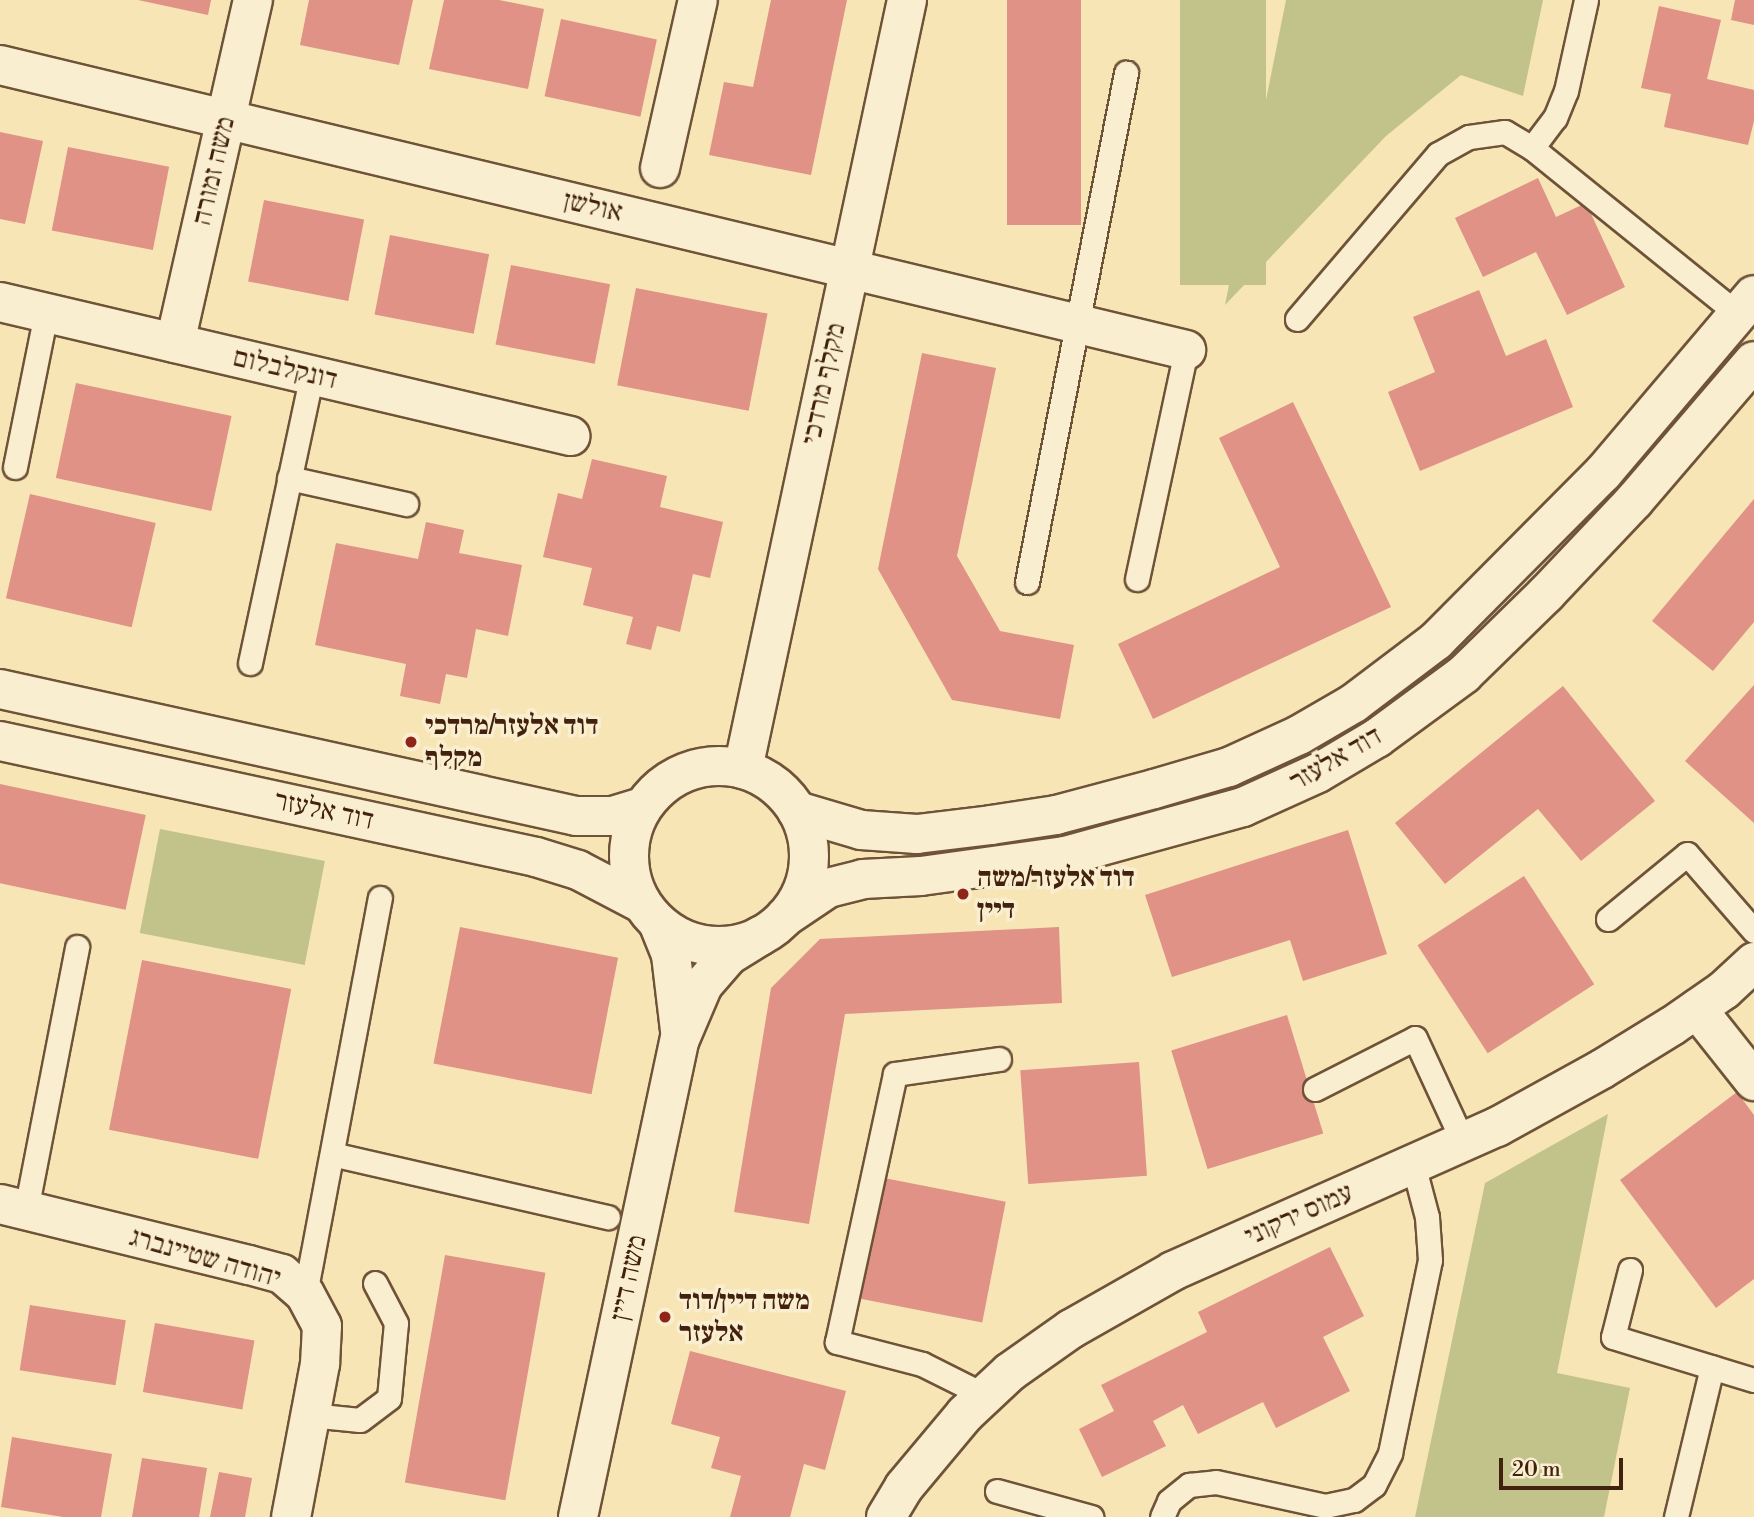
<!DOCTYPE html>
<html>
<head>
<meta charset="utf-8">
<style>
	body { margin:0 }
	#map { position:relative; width:1754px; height:1517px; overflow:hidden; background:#f7e5b6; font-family:"Libre Bodoni","Frank Ruhl Libre",serif }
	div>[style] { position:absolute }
	.green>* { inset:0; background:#c1c38b; transform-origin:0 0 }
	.building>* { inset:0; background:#df9285; transform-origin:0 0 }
	.roads { filter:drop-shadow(2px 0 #6f5338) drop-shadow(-2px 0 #6f5338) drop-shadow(0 2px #6f5338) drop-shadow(0 -2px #6f5338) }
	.service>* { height:23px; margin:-11.5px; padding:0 11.5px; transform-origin:11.5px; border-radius:11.5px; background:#faeed0 }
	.minor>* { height:38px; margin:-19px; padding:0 19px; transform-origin:19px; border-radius:19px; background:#faeed0 }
	.tertiary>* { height:38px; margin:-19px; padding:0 19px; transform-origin:19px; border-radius:19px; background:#faeed0 }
	.tertiary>.ring { margin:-19px; padding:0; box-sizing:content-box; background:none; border:38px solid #faeed0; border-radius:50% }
	.dots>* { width:19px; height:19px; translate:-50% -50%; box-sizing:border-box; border:4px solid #faeed0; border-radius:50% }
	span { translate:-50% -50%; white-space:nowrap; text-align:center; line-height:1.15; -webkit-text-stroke:7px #faeed0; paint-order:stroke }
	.street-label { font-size:28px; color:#42220e }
	.poi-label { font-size:28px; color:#42220e; font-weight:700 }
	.left { translate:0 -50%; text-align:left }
	.scale { position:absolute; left:1499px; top:1458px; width:124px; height:32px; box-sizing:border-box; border:4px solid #42220e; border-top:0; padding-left:9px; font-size:21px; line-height:24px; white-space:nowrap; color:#42220e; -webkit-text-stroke:5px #faeed0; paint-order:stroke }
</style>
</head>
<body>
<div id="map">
	<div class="green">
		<i style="left:1180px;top:0;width:86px;height:285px"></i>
		<i style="clip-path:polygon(1286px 0,1543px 0,1523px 96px,1461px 75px,1386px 136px,1225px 305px)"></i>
		<i style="left:160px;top:829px;width:168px;height:106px;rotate:11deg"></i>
		<i style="clip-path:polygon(1608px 1114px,1557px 1373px,1630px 1388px,1604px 1517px,1415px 1517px,1485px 1183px)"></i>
	</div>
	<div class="building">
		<i style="clip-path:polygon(138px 0,211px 0,208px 15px)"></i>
		<i style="clip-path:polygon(309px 0,413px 0,399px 65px,300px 45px)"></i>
		<i style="clip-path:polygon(444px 0,499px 0,544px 9px,528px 89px,429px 69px)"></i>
		<i style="clip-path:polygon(771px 0,847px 0,811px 175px,709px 155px,724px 82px,753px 87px)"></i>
		<i style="left:1007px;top:0;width:74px;height:225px"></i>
		<i style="clip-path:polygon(1735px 0,1754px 0,1754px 25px,1731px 20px)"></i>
		<i style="clip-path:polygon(1659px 6px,1721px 20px,1707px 79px,1754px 90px,1754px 121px,1748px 145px,1664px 127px,1671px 94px,1641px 88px)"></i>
		<i style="left:561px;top:19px;width:98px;height:79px;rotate:12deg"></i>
		<i style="clip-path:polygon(0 132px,43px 141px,25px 224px,0 219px)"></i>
		<i style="left:68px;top:147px;width:103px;height:85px;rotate:11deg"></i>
		<i style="clip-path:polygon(1538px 178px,1556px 217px,1586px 203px,1625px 287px,1567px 315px,1536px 252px,1483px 277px,1455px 218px)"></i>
		<i style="left:264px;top:200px;width:102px;height:83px;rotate:11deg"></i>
		<i style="left:390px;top:235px;width:101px;height:81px;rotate:11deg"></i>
		<i style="left:511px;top:265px;width:101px;height:81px;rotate:11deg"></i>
		<i style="left:636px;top:288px;width:134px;height:99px;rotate:11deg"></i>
		<i style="clip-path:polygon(1479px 290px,1506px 356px,1546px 339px,1573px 407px,1420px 471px,1388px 392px,1435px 372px,1413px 317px)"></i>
		<i style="clip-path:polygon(922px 353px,996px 368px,957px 556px,1000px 631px,1074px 645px,1060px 719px,952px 700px,878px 569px)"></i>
		<i style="left:76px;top:383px;width:159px;height:97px;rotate:12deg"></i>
		<i style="clip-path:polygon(1293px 402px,1391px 607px,1153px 719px,1118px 644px,1280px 567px,1219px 438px)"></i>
		<i style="clip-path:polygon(592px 459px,667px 476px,660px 507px,723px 522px,710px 578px,693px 574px,680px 632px,657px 626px,651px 650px,626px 644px,633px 617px,583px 605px,592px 568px,543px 557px,558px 493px,582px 499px)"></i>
		<i style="left:30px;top:494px;width:129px;height:107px;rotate:13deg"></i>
		<i style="clip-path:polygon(1754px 499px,1754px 622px,1713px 671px,1652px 621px)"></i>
		<i style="clip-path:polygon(426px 522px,464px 530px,459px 553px,522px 565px,508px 636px,476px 629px,467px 678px,446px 674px,440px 704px,400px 696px,406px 664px,315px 645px,336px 543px,418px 559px)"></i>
		<i style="clip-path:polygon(1754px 685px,1754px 823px,1685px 761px)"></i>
		<i style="clip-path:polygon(1563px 686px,1655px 801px,1581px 861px,1538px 809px,1445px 884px,1395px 823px)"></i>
		<i style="left:0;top:784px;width:149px;height:97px;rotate:12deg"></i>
		<i style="clip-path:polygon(1348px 830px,1387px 954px,1303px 981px,1290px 940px,1172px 977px,1145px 895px)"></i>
		<i style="left:1524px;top:876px;width:129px;height:127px;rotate:57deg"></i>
		<i style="left:460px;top:927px;width:161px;height:139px;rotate:11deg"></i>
		<i style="clip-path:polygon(1059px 927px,1062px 1003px,845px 1014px,809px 1224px,734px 1212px,771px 988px,820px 939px)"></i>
		<i style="left:142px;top:960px;width:152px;height:173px;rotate:11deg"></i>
		<i style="left:1287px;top:1015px;width:124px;height:121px;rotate:73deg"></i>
		<i style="left:1139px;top:1062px;width:114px;height:119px;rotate:86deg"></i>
		<i style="clip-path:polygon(1737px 1092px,1754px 1115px,1754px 1279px,1716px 1308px,1620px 1180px)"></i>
		<i style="left:884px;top:1178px;width:124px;height:123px;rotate:11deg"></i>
		<i style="clip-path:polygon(1330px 1247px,1364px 1316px,1323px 1337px,1350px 1391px,1276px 1428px,1263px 1402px,1198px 1434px,1183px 1405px,1153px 1421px,1166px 1446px,1102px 1477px,1079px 1429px,1114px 1411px,1101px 1385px,1207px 1332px,1198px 1312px)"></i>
		<i style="left:445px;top:1255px;width:102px;height:231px;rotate:10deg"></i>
		<i style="left:30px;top:1305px;width:97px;height:66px;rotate:9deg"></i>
		<i style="left:155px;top:1323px;width:101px;height:70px;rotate:10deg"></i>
		<i style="clip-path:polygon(690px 1351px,846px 1391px,825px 1470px,804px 1464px,790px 1517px,730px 1517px,741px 1476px,711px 1468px,720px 1437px,671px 1424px)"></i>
		<i style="clip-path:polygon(12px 1437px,112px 1454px,101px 1517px,63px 1517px,1px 1507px)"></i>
		<i style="clip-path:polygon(142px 1458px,207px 1468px,199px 1517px,132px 1517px)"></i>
		<i style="clip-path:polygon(219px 1472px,252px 1478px,245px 1517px,210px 1517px)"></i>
	</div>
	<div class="roads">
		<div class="service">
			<i style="left:1532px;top:148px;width:38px;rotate:-53deg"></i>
			<i style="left:1555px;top:118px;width:29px;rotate:-68deg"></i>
			<i style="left:1566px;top:91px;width:93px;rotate:-77.6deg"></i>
			<i style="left:1297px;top:319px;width:217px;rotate:-49.5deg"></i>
			<i style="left:1438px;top:154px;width:35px;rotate:-29deg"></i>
			<i style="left:1469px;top:137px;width:36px;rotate:-8deg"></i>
			<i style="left:1505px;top:132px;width:31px;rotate:31deg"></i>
			<i style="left:1532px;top:148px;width:265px;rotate:38.9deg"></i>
			<i style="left:15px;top:467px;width:157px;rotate:-78.6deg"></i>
			<i style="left:289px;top:478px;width:120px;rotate:12.5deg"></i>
			<i style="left:1137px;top:579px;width:234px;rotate:-77.9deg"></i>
			<i style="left:1027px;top:582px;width:519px;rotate:-78.99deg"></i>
			<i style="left:250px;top:663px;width:295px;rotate:-77.9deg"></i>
			<i style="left:1608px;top:919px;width:102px;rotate:-39.4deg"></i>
			<i style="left:1687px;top:854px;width:102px;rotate:49deg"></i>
			<i style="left:1315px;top:1089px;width:112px;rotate:-27deg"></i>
			<i style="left:1415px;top:1038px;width:115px;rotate:65.2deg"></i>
			<i style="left:332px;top:1154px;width:283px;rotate:12.9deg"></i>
			<i style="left:26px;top:1210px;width:268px;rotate:-79deg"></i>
			<i style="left:1630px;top:1270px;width:69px;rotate:104.2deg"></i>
			<i style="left:1613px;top:1337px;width:147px;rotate:17deg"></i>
			<i style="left:305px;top:1294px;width:403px;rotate:-79.3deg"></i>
			<i style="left:984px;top:1395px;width:69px;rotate:-153.4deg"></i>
			<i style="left:922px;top:1364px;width:88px;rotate:-165.5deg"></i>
			<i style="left:837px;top:1342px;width:274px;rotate:-77.8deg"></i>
			<i style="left:895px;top:1074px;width:105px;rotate:-8.2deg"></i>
			<i style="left:310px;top:1415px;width:50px;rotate:5.7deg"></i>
			<i style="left:360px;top:1420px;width:36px;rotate:-37deg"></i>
			<i style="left:389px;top:1398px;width:75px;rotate:-84.7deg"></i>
			<i style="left:396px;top:1323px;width:45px;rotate:-117.7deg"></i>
			<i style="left:997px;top:1491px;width:98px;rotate:15.5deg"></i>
			<i style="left:1162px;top:1517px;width:17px;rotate:-66deg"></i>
			<i style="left:1169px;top:1501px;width:26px;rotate:-39deg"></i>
			<i style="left:1189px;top:1485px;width:27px;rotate:-6deg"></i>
			<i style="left:1216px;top:1482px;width:112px;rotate:12.4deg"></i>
			<i style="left:1325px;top:1506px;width:30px;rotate:-12deg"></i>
			<i style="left:1354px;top:1500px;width:25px;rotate:-37deg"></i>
			<i style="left:1374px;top:1485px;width:36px;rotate:-63deg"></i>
			<i style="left:1390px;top:1453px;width:197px;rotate:-78.3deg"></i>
			<i style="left:1430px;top:1260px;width:43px;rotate:-94deg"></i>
			<i style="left:1427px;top:1217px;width:55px;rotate:-104.8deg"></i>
			<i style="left:1676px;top:1517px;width:154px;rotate:-76.5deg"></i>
		</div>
		<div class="minor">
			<i style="left:0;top:65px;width:1220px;rotate:13.51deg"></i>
			<i style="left:660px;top:168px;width:172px;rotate:-77.3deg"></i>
			<i style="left:0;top:302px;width:586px;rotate:13.23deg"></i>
			<i style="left:175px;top:343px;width:352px;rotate:-77.2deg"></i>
			<i style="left:1697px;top:1009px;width:92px;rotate:51.6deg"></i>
			<i style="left:0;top:1204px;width:256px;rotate:13.8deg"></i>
			<i style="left:249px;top:1265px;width:34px;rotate:15deg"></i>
			<i style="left:282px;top:1274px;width:30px;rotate:41deg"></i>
			<i style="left:305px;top:1294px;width:36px;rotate:62deg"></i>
			<i style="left:322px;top:1326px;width:38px;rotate:93deg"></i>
			<i style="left:320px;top:1364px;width:156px;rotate:100.7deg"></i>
			<i style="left:886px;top:1517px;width:35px;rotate:-59deg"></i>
			<i style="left:904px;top:1487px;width:95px;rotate:-50.1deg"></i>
			<i style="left:965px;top:1414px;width:62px;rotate:-43deg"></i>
			<i style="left:1010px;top:1372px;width:75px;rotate:-35.2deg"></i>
			<i style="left:1071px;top:1329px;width:117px;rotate:-29.6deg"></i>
			<i style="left:1173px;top:1271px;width:355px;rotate:-24deg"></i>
			<i style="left:1497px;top:1127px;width:120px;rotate:-28.9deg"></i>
			<i style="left:1602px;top:1069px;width:82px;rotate:-31.6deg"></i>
			<i style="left:1672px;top:1026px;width:63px;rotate:-34.7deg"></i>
			<i style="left:1724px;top:990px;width:41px;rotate:-43deg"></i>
		</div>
		<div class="tertiary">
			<i style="left:0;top:689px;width:590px;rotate:12.43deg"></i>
			<i style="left:576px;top:816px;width:37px"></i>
			<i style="left:613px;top:816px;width:30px;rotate:-17deg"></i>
			<i style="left:0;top:741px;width:548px;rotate:12.21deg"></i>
			<i style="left:536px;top:857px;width:44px;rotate:17.2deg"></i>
			<i style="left:578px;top:870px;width:71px;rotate:27.6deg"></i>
			<i class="ring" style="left:629px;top:766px;width:142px;height:142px"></i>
			<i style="left:743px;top:769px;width:786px;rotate:-77.96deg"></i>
			<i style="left:797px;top:811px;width:67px;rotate:16.5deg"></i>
			<i style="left:861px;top:830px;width:56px;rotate:4.1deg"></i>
			<i style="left:917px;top:834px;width:75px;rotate:-6.9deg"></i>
			<i style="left:991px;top:825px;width:66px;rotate:-8.7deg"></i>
			<i style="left:1056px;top:815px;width:101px;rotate:-14.9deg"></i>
			<i style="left:1154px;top:789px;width:78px;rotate:-16.3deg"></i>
			<i style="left:1229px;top:767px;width:77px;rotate:-24.6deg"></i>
			<i style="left:1299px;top:735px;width:64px;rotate:-30.2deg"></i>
			<i style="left:1354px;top:703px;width:103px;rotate:-37.1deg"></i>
			<i style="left:1436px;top:641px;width:237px;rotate:-45.2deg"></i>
			<i style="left:1603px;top:473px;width:233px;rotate:-49.7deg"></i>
			<i style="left:785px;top:917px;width:52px;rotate:-34deg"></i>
			<i style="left:828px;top:888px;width:36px;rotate:-14deg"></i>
			<i style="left:863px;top:879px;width:58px;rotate:-3deg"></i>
			<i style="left:921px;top:876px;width:145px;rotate:-7.9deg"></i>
			<i style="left:1065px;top:856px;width:185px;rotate:-15.4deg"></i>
			<i style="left:1243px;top:807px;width:82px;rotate:-24.4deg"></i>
			<i style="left:1318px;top:773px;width:69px;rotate:-30.7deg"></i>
			<i style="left:1377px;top:738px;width:108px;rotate:-36.3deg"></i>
			<i style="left:1464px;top:674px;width:115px;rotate:-44.3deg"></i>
			<i style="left:1546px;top:594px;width:128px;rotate:-46.6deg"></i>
			<i style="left:1634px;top:501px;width:184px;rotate:-49.4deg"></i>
			<i style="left:659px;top:925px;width:32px;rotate:68deg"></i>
			<i style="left:671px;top:955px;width:76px;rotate:83.2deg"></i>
			<i style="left:578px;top:1517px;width:489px;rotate:-78deg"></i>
			<i style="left:680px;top:1039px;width:59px;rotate:-66.9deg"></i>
			<i style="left:703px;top:985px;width:38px;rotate:-49deg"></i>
			<i style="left:728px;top:956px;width:38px;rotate:-32deg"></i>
		</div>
	</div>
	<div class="dots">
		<i style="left:411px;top:742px;background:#8f2418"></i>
		<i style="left:963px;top:894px;background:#8f2418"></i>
		<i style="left:665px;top:1317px;background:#8f2418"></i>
	</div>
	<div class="street-label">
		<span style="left:214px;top:171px;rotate:-77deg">משה זמורה</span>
		<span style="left:593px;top:207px;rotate:13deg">אולשן</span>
		<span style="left:285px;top:369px;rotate:13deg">דונקלבלום</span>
		<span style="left:824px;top:384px;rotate:-78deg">מקלף מרדכי</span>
		<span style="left:1336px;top:759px;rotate:-30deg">דוד אלעזר</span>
		<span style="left:324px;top:811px;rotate:12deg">דוד אלעזר</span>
		<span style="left:1299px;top:1215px;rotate:-24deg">עמוס ירקוני</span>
		<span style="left:205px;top:1258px;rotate:16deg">יהודה שטיינברג</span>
		<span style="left:629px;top:1278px;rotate:-78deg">משה דיין</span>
	</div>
	<div class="poi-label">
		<span class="left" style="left:425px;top:742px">דוד אלעזר/מרדכי<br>מקלף</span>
		<span class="left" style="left:977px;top:894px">דוד אלעזר/משה<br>דיין</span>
		<span class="left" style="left:679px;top:1317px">משה דיין/דוד<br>אלעזר</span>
	</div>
	<div class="scale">20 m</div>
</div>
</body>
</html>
